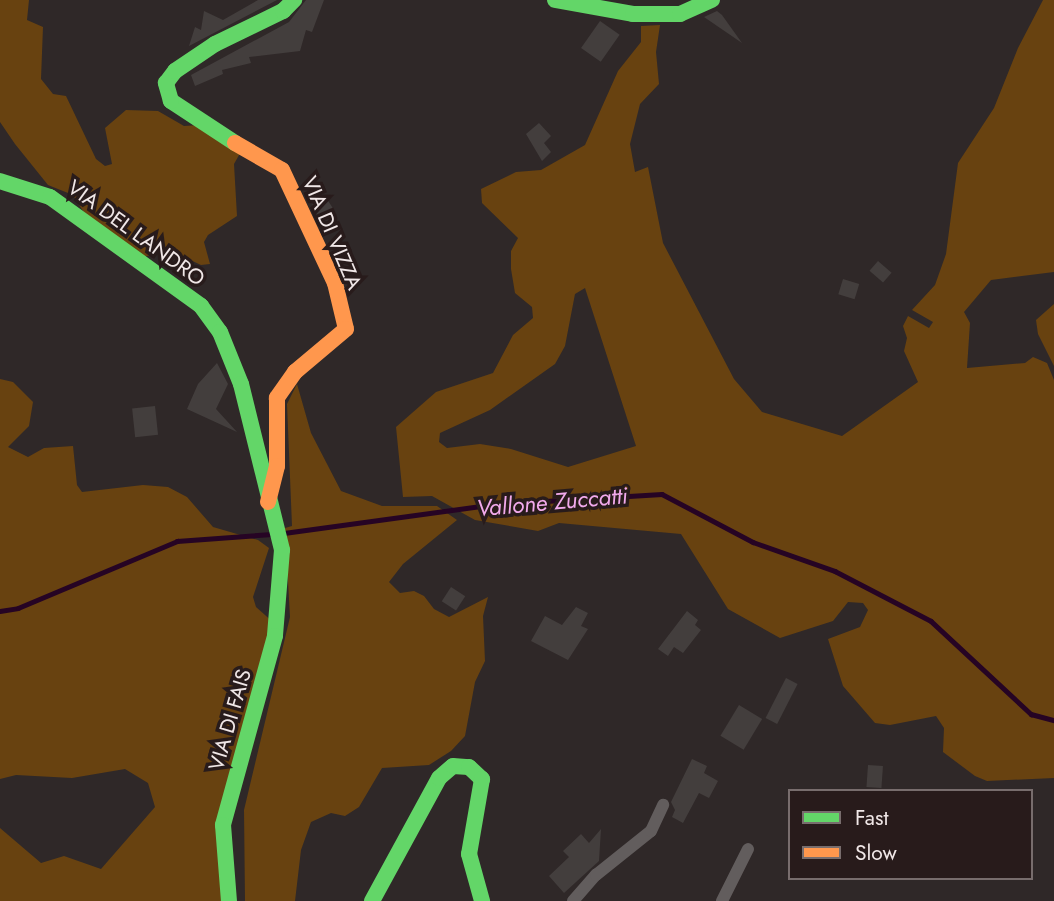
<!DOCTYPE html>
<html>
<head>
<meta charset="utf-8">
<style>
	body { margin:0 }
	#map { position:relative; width:1054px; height:901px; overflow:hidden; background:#2f2828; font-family:Jost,sans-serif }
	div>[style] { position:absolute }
	.forest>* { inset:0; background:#684210 }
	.stream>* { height:4.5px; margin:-2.25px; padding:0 2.25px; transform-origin:2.25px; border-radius:2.25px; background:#260424 }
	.building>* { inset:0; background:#433e3d; transform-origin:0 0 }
	.street>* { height:12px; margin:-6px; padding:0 6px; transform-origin:6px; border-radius:6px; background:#625d5d }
	.fast>* { height:16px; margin:-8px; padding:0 8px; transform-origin:8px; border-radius:8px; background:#63d668 }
	.slow>* { height:16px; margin:-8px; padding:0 8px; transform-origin:8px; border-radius:8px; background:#ff974d }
	span { translate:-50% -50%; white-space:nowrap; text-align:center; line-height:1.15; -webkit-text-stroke:7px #281b1b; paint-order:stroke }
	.street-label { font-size:21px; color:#f0e7e7 }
	.water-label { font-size:23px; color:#f2aaec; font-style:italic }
	.legend { position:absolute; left:788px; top:789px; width:245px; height:91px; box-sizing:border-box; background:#281b1b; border:2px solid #786d6d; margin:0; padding:9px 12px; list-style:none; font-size:21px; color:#f0e7e7 }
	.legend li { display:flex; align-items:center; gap:14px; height:35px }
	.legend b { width:35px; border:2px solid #786d6d }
</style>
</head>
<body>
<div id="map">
	<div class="forest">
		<i style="clip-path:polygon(0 0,29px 0,27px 20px,43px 27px,41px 79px,53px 94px,66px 96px,96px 159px,105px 166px,112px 164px,105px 128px,126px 110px,158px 111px,184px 126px,200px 125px,243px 148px,234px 164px,237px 216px,208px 235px,204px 242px,210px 264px,201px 265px,169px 250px,136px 259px,83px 211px,73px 195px,48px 185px,15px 144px,0 122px)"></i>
		<i style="clip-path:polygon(evenodd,1043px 0,1054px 0,1054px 272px,991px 280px,964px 312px,970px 323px,967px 368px,1025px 363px,1033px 357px,1047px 363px,1054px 380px,1054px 778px,987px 781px,975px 776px,943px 752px,944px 728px,936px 716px,890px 725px,875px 723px,843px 686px,828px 639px,860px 627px,868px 610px,863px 603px,848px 602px,833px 621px,780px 638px,728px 609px,681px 534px,559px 523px,538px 531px,475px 520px,432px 496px,403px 497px,396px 427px,436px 392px,493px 373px,513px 335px,533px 318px,532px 307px,515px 293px,511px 269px,511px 251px,518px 238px,482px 203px,481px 189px,516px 172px,541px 170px,585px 145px,618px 71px,641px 42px,641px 26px,660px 25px,656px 52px,659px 84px,640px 104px,630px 144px,635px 172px,648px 167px,663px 243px,734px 379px,762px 412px,842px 436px,918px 382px,904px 351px,907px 338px,903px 326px,908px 316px,929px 328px,933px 322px,912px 310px,935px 285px,946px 254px,958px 163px,994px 108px,1018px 48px,1043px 0,585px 288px,636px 446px,568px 467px,511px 449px,480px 444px,447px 448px,439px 442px,440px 433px,490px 410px,555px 364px,565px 346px,575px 294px,585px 288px)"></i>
		<i style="clip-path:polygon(1054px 304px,1054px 366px,1038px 334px,1036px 320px)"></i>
		<i style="clip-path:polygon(0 379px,13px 382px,33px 402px,29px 426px,8px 447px,28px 457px,44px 448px,73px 446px,77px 485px,82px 492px,143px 485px,168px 487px,187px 497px,213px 527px,258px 540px,269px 548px,253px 597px,256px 607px,274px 623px,229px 810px,230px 901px,0 901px,0 828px,41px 863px,64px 856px,101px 869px,155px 807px,148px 783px,125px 769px,72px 778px,16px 775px,0 779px)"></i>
		<i style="clip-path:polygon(297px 384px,311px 433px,341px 491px,382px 506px,437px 506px,457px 520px,403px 564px,389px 582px,400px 593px,414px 591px,424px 596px,434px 609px,449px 617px,488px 597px,483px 616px,485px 661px,475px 682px,465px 736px,451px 751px,429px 765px,382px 768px,359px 807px,345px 816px,331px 813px,311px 822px,301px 850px,295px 901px,245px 901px,244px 810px,290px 617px,285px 528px,292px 526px,287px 404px)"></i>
	</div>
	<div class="stream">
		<i style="left:284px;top:533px;width:215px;rotate:-7.8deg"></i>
		<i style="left:497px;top:504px;width:165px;rotate:-3.5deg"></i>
		<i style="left:662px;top:494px;width:103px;rotate:27.8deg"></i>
		<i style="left:753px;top:542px;width:87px;rotate:19.5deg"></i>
		<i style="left:835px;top:571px;width:108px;rotate:27.5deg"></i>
		<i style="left:931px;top:621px;width:137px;rotate:42.9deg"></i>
		<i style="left:1031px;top:714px;width:24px;rotate:15deg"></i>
		<i style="left:0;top:611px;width:18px;rotate:-9deg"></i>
		<i style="left:18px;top:608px;width:173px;rotate:-22.8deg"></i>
		<i style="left:177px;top:541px;width:95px;rotate:-4.2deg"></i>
	</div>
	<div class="building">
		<i style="clip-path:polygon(258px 0,277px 0,189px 46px,195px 27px,201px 30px,204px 11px,223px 20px)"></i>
		<i style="clip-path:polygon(306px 0,324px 0,312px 32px,306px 30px,300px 51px,249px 57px,251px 63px,222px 70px,223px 74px,195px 86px,191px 75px,289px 22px)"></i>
		<i style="clip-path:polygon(717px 11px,722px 15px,742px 43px,704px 17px)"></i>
		<i style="left:600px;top:21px;width:24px;height:33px;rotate:35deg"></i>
		<i style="clip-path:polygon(539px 123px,551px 136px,544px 143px,551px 152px,542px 161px,526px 134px)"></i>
		<i style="clip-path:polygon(325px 196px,334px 210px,319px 220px,312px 205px)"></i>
		<i style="left:878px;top:261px;width:18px;height:13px;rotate:41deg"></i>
		<i style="left:843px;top:279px;width:17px;height:16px;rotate:17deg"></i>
		<i style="clip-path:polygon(217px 363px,228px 384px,216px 409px,237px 432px,187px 409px,198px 384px)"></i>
		<i style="left:155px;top:406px;width:29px;height:23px;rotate:84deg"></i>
		<i style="left:451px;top:587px;width:17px;height:17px;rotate:33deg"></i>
		<i style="clip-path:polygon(576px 607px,588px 613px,581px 626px,588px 629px,568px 660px,531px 641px,545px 616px,562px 625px)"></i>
		<i style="clip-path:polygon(687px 611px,698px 620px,695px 625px,701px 630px,683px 653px,674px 647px,668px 656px,658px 649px)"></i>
		<i style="left:786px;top:678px;width:13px;height:45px;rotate:27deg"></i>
		<i style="left:739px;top:705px;width:27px;height:36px;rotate:31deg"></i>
		<i style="clip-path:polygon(692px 759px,707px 766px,704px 773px,718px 781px,709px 798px,699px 793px,683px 823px,672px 817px,675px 810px,671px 802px)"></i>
		<i style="left:868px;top:765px;width:15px;height:22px;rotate:4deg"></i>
		<i style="clip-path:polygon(601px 829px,599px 861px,564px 893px,549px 876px,569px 857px,563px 851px,581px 834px,589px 843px)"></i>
	</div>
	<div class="street">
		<i style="left:573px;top:901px;width:35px;rotate:-49deg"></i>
		<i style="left:596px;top:875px;width:70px;rotate:-38.7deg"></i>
		<i style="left:651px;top:831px;width:29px;rotate:-65deg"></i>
		<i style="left:722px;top:901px;width:58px;rotate:-63.4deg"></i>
	</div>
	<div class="fast">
		<i style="left:555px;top:0;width:79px;rotate:10.2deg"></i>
		<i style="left:633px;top:14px;width:47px"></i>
		<i style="left:680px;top:14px;width:35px;rotate:-24deg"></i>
		<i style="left:235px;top:143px;width:77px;rotate:-146.7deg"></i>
		<i style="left:171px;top:101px;width:19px;rotate:-106deg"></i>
		<i style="left:166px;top:83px;width:15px;rotate:-53deg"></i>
		<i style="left:175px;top:71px;width:48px;rotate:-34deg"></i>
		<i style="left:215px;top:44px;width:76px;rotate:-25.9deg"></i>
		<i style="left:283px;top:11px;width:16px;rotate:-45deg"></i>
		<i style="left:0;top:181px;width:52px;rotate:17.7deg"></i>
		<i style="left:50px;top:197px;width:186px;rotate:35.8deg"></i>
		<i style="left:201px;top:306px;width:32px;rotate:54deg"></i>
		<i style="left:220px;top:332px;width:56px;rotate:68deg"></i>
		<i style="left:241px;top:384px;width:171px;rotate:76.1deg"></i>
		<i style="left:282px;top:550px;width:86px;rotate:94.7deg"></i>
		<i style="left:275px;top:636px;width:196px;rotate:105.4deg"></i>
		<i style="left:223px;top:825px;width:76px;rotate:85.5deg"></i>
		<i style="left:372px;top:901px;width:140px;rotate:-61.4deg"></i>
		<i style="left:439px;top:778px;width:18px;rotate:-41deg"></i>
		<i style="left:453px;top:766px;width:16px;rotate:4deg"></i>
		<i style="left:469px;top:767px;width:18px;rotate:43deg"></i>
		<i style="left:482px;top:779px;width:76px;rotate:99.8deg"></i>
		<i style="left:469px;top:854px;width:49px;rotate:74.5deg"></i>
	</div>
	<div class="slow">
		<i style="left:235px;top:143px;width:54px;rotate:29.9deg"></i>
		<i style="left:282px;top:170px;width:125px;rotate:64.9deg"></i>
		<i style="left:335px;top:283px;width:47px;rotate:76.6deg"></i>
		<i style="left:346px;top:329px;width:67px;rotate:139.9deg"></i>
		<i style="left:295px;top:372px;width:32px;rotate:125deg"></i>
		<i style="left:277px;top:398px;width:68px;rotate:90deg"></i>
		<i style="left:277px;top:466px;width:37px;rotate:104deg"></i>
	</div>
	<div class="street-label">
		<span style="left:136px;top:233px;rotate:36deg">VIA DEL LANDRO</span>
		<span style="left:332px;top:233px;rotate:67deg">VIA DI VIZZA</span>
		<span style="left:230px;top:720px;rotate:-74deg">VIA DI FAIS</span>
	</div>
	<div class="water-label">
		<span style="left:552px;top:502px;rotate:-5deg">Vallone Zuccatti</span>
	</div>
	<ul class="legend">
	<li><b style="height:9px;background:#63d668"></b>Fast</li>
	<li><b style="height:9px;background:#ff974d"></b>Slow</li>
	</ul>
</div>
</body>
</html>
